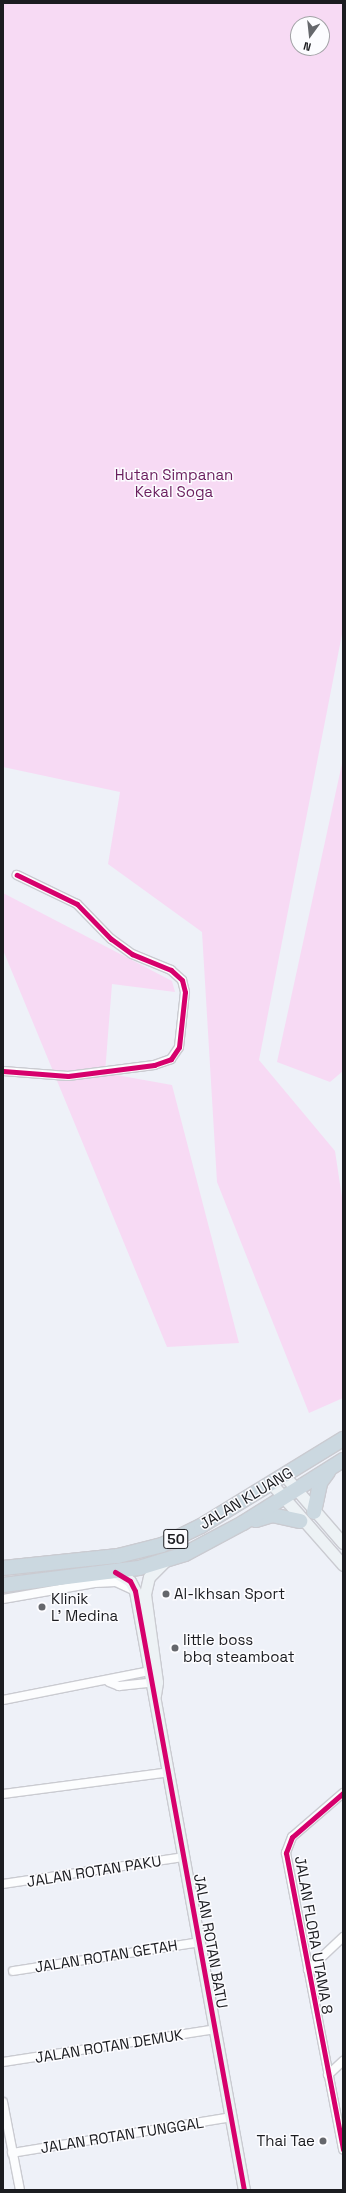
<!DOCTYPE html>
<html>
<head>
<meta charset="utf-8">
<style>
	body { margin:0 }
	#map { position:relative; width:346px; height:2193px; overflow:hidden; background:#eef1f8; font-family:"Space Grotesk",sans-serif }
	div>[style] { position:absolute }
	.green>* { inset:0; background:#f7daf4 }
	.roads { filter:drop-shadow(1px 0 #cacbd1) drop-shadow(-1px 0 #cacbd1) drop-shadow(0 1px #cacbd1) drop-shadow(0 -1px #cacbd1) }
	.street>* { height:8px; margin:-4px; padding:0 4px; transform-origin:4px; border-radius:4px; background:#fcfdfe }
	.secondary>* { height:11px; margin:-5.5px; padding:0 5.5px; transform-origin:5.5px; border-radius:5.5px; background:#edf2f5 }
	.highway>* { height:14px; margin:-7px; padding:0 7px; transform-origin:7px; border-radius:7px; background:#cbd8e0 }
	.cycleway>* { height:5px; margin:-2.5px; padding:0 2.5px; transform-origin:2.5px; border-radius:2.5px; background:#d6006c }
	.dots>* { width:11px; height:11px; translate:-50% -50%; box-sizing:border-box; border:2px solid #fcfcff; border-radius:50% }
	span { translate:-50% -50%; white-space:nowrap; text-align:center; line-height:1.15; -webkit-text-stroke:3px #fcfcff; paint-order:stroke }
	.shield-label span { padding:1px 3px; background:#fcfcff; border:1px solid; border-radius:3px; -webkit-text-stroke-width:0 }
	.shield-label { font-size:14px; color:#1b1c20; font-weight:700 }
	.park-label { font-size:15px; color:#691d5d }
	.street-label { font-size:15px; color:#1b1c20 }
	.poi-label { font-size:15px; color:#1b1c20 }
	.left { translate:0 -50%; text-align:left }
	.right { translate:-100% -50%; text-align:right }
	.frame { position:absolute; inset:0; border:4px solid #1b1c20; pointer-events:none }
	.north { position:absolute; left:290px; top:16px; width:40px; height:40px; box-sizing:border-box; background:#fcfcff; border:1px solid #a2a2a6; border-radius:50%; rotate:195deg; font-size:11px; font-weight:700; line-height:16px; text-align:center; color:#1b1c20 }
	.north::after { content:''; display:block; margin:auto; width:14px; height:18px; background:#65676c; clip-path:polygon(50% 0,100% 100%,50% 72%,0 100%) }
</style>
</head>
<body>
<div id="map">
	<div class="green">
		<i style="clip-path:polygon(evenodd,3px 3px,343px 3px,343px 629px,259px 1060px,335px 1151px,343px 1204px,343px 1398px,309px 1413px,217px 1182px,202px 932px,108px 864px,120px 792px,3px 767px,3px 3px,298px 24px,322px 24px,322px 48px,298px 48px,298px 24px)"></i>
		<i style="clip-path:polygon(343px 759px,343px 1071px,330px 1082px,277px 1062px)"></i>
		<i style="clip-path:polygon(3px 893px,172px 981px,175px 992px,112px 984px,105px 1073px,172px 1085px,239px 1343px,167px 1347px,3px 950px)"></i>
	</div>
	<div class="roads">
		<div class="street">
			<i style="left:3px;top:1071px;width:65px;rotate:4.4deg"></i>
			<i style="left:68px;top:1076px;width:87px;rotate:-7.3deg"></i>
			<i style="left:154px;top:1065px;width:18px;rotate:-19deg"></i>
			<i style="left:171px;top:1059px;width:14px;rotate:-56deg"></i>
			<i style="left:179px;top:1047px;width:55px;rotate:-83.8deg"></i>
			<i style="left:185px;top:992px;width:12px;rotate:-104deg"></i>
			<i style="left:182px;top:980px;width:15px;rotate:-138deg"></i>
			<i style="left:171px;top:970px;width:42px;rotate:-157.7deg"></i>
			<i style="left:132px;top:954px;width:26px;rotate:-144deg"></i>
			<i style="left:111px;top:939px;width:49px;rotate:-134.2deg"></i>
			<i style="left:77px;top:904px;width:67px;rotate:-154.2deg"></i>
			<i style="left:3px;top:1599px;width:93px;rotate:-9.9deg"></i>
			<i style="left:95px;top:1583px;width:21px;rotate:-3deg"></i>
			<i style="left:116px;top:1582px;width:21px;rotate:25deg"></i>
			<i style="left:109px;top:1682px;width:11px;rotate:22deg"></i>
			<i style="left:119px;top:1686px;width:38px;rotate:-6deg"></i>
			<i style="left:3px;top:1700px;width:154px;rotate:-11.2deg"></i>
			<i style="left:343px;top:1793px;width:67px;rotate:139.2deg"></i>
			<i style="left:292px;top:1837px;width:17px;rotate:111deg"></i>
			<i style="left:286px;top:1853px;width:302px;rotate:79.1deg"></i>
			<i style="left:3px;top:1794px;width:167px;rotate:-7.5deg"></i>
			<i style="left:3px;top:1884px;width:183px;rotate:-8.5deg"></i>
			<i style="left:308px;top:1970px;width:48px;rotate:-43.3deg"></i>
			<i style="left:13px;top:1971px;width:189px;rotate:-8.8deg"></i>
			<i style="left:3px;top:2062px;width:215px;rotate:-8.8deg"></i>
			<i style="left:328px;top:2075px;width:21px;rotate:-43deg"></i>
			<i style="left:3px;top:2102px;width:90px;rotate:79.1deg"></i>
			<i style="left:12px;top:2153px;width:222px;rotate:-9.3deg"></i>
		</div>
		<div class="secondary">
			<i style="left:284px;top:1475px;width:90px;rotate:49.1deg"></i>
			<i style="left:271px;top:1483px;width:109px;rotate:48.7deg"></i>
			<i style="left:115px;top:1572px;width:17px;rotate:31deg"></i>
			<i style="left:130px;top:1581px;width:11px;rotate:63deg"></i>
			<i style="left:135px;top:1591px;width:609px;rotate:79.69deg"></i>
			<i style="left:155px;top:1695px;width:13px;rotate:-81deg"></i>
			<i style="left:157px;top:1682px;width:89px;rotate:-97.8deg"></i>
			<i style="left:145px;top:1594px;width:17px;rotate:-77deg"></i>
			<i style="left:149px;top:1577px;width:23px;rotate:-45deg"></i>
		</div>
		<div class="highway">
			<i style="left:314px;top:1512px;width:30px;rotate:-78deg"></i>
			<i style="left:320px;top:1483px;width:14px;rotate:-54deg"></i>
			<i style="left:256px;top:1520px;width:17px;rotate:-17deg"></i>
			<i style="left:272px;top:1515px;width:29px;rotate:12deg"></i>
			<i style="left:3px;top:1568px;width:116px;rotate:-6deg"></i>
			<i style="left:118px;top:1556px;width:45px;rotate:-14deg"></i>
			<i style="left:162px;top:1545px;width:43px;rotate:-26deg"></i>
			<i style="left:201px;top:1526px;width:167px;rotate:-31.5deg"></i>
			<i style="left:3px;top:1585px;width:137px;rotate:-7.1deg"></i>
			<i style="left:139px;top:1568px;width:48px;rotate:-16.9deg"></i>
			<i style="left:185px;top:1554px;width:66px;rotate:-28.1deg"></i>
			<i style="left:243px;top:1523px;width:118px;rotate:-32.2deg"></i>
		</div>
	</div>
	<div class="cycleway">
		<i style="left:3px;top:1071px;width:65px;rotate:4.4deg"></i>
		<i style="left:68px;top:1076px;width:87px;rotate:-7.3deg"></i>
		<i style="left:154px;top:1065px;width:18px;rotate:-19deg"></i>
		<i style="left:171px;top:1059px;width:14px;rotate:-56deg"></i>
		<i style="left:179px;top:1047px;width:55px;rotate:-83.8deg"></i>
		<i style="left:185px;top:992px;width:12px;rotate:-104deg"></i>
		<i style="left:182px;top:980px;width:15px;rotate:-138deg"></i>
		<i style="left:171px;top:970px;width:42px;rotate:-157.7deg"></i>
		<i style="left:132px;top:954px;width:26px;rotate:-144deg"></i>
		<i style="left:111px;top:939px;width:49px;rotate:-134.2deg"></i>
		<i style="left:77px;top:904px;width:67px;rotate:-154.2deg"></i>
		<i style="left:115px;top:1572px;width:17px;rotate:31deg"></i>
		<i style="left:130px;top:1581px;width:11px;rotate:63deg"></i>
		<i style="left:135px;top:1591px;width:609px;rotate:79.69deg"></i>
		<i style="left:343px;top:1793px;width:67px;rotate:139.2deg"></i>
		<i style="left:292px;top:1837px;width:17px;rotate:111deg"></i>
		<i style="left:286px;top:1853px;width:302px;rotate:79.1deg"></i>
	</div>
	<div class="dots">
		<i style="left:166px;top:1594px;background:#65676c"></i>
		<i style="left:42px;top:1607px;background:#65676c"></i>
		<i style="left:175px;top:1648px;background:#65676c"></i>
		<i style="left:323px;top:2141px;background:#65676c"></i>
	</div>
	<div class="shield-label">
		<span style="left:176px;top:1539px">50</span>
	</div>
	<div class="park-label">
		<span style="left:174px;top:483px">Hutan Simpanan<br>Kekal Soga</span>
	</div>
	<div class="street-label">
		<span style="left:246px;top:1498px;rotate:-31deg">JALAN KLUANG</span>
		<span style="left:94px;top:1871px;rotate:-9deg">JALAN ROTAN PAKU</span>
		<span style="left:314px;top:1935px;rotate:80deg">JALAN FLORA UTAMA 8</span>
		<span style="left:211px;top:1941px;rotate:80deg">JALAN ROTAN BATU</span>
		<span style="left:106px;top:1956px;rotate:-9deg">JALAN ROTAN GETAH</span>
		<span style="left:109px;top:2046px;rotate:-9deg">JALAN ROTAN DEMUK</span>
		<span style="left:122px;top:2135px;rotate:-9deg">JALAN ROTAN TUNGGAL</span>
	</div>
	<div class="poi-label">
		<span class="left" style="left:174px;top:1594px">Al-Ikhsan Sport</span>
		<span class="left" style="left:51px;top:1607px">Klinik<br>L' Medina</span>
		<span class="left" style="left:183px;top:1648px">little boss<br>bbq steamboat</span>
		<span class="right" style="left:315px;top:2141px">Thai Tae</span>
	</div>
	<div class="frame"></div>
	<div class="north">N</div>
</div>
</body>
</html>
